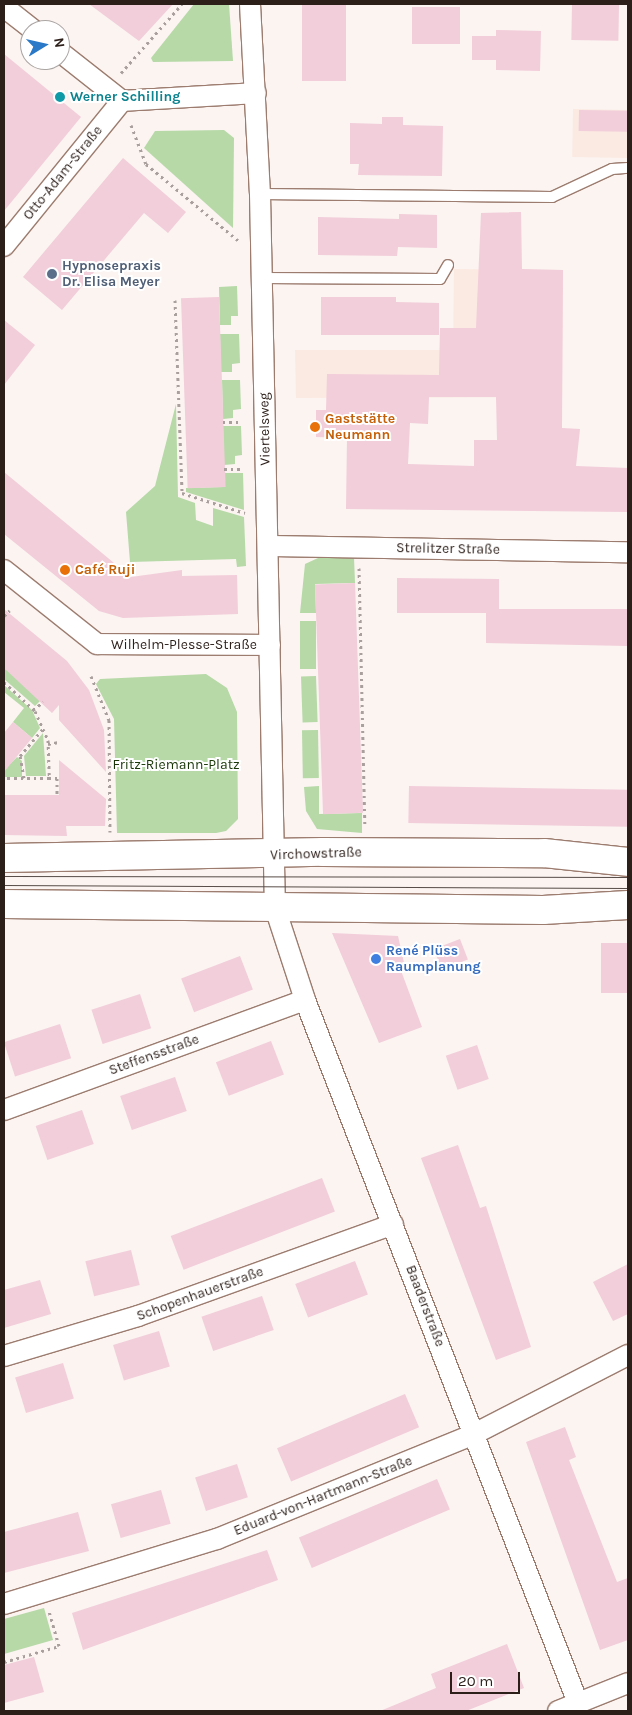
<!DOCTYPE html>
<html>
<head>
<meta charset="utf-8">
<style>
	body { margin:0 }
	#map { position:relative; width:632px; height:1715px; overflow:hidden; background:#fbf4f1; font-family:Karla,sans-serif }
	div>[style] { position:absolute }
	.built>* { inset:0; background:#fbeae2; transform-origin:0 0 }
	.green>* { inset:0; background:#b6d9a7; transform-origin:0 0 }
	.building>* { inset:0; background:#f2cdda; transform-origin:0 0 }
	.path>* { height:3px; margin-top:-1.5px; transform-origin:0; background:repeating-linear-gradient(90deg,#a99f9c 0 2.5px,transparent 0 6.5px) }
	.roads { filter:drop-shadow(1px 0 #9c7c6f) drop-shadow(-1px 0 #9c7c6f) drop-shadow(0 1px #9c7c6f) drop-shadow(0 -1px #9c7c6f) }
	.service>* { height:10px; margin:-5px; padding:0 5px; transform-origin:5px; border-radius:5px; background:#fff }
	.minor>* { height:20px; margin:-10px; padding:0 10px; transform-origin:10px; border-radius:10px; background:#fff }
	.secondary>* { height:28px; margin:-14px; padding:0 14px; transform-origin:14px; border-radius:14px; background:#fff }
	.tram>* { height:1px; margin:-0.5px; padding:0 0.5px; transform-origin:0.5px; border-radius:0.5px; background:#584d48 }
	.dots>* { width:14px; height:14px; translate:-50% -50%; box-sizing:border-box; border:2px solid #fff; border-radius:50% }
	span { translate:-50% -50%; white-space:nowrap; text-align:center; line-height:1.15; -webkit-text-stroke:4px #fff; paint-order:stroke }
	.culture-label { font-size:14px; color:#0d838f; font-weight:700 }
	.left { translate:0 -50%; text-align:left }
	.street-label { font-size:14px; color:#2c1f1a }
	.service-label { font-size:14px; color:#4e5e75; font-weight:700 }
	.food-label { font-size:14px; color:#c56008; font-weight:700 }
	.park-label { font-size:14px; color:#183606 }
	.shop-label { font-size:14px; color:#366cbe; font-weight:700 }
	.frame { position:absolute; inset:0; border:5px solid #2c1f1a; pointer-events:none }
	.north { position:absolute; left:20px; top:20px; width:50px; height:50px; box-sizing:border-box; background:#fff; border:1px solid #aba5a3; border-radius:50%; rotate:81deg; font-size:14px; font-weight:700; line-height:20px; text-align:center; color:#2c1f1a }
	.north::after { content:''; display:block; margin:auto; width:18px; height:22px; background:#2a78c8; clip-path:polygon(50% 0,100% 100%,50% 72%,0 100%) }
	.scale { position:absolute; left:450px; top:1672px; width:70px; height:22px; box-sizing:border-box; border:2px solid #2c1f1a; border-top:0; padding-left:6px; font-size:15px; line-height:18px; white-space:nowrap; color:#2c1f1a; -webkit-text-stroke:4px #fff; paint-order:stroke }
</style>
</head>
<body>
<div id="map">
	<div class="built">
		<i style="left:573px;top:109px;width:55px;height:48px;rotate:1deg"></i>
		<i style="clip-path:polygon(454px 269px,563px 270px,562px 397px,296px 398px,295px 350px,453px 350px)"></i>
	</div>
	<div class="green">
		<i style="clip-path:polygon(194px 4px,229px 4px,233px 61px,153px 62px,151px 58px)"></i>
		<i style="clip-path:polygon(224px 130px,234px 138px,233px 228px,144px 148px,155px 131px)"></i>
		<i style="clip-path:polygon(237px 286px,238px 316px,231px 316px,231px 325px,220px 325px,219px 287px)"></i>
		<i style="clip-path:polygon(220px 334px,239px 334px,240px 363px,232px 364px,232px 372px,221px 372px)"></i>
		<i style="clip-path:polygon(222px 380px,240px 380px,241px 409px,233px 410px,233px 418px,223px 419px)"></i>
		<i style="clip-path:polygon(176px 404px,178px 497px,195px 503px,196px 520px,213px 526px,213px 508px,244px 517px,246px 566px,237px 567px,236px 559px,130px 562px,126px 512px,155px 486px)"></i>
		<i style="clip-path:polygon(223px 426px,241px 426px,242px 455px,235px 456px,235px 464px,224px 465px)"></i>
		<i style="clip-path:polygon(224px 473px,243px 473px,244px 510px,186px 492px,186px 488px,224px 487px)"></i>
		<i style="clip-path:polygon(354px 557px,355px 583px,315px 584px,316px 613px,300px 613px,305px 564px,318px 558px)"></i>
		<i style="left:316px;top:621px;width:48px;height:16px;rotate:90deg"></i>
		<i style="clip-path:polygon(4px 668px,34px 692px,41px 700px,35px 706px,4px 679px)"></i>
		<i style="clip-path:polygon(206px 674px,227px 688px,237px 712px,238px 819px,226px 831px,216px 833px,117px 833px,114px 719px,96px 684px,100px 679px)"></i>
		<i style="left:316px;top:676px;width:46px;height:15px;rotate:88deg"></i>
		<i style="clip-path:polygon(4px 685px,32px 710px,40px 728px,32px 738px,13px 722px,24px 708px,4px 692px)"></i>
		<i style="left:318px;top:730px;width:48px;height:16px;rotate:89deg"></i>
		<i style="clip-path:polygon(43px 733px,46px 776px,26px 776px,24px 756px)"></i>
		<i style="clip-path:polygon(17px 757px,22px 761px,22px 777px,4px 777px,4px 760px,10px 764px)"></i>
		<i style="clip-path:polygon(319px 786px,319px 814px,362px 813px,362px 833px,317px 829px,306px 811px,304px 787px)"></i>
		<i style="clip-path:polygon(44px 1608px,53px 1640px,4px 1654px,4px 1619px)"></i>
	</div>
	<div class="building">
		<i style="clip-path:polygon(89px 4px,173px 4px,139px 41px)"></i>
		<i style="left:302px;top:4px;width:44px;height:77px"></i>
		<i style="left:572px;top:4px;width:47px;height:36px;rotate:1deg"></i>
		<i style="left:412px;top:7px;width:48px;height:37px"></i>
		<i style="clip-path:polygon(496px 30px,541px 31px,540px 71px,496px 70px,496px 60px,472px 60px,472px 36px,496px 36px)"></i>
		<i style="clip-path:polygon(4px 54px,81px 117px,4px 211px)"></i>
		<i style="left:579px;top:110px;width:49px;height:21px;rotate:1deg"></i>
		<i style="clip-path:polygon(382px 117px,403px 117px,403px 125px,443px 126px,442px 176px,358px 175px,359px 164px,350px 164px,350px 123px,382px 124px)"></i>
		<i style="clip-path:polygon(123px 158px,186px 212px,168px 233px,144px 213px,62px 310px,23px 277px)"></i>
		<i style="clip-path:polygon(evenodd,521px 212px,522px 269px,563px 270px,562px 428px,580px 429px,576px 466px,628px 468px,628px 512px,346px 509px,347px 438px,316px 437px,316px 410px,326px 410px,327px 374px,439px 375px,440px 328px,476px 328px,481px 213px,521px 212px,429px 397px,496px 397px,497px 440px,474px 440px,474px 466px,408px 464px,410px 423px,428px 424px,429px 397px)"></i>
		<i style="clip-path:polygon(399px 214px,437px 215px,437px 248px,398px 247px,397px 256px,318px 255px,318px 217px,399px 219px)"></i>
		<i style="left:219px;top:297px;width:190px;height:38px;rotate:88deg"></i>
		<i style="clip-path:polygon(321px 297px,396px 297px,396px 302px,439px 303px,439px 335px,321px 335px)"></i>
		<i style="clip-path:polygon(4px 320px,35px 345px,4px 385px)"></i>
		<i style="clip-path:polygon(4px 472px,131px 577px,182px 570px,182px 576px,237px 575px,238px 614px,123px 618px,99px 611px,4px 534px)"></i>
		<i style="clip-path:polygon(397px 578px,499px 579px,499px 609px,628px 609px,628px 646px,486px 643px,486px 613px,397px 613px)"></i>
		<i style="left:355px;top:583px;width:230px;height:40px;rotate:88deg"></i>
		<i style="clip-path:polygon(4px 609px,67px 661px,89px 690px,104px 730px,106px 772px,59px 720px,59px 705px,52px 713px,4px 668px)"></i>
		<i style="clip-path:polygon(13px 722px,32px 738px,4px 772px,4px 733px)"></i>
		<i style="clip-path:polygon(59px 760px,106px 799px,105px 826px,66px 826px,67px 836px,4px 835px,4px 795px,59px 795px)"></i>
		<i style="left:409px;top:786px;width:219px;height:37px;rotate:1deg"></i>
		<i style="clip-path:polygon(332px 933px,398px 936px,405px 967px,400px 968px,422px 1027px,379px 1043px)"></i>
		<i style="left:460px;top:939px;width:22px;height:28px;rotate:69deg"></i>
		<i style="left:601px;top:943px;width:27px;height:50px"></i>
		<i style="left:240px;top:956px;width:36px;height:63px;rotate:69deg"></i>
		<i style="left:140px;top:994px;width:36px;height:51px;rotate:72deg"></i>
		<i style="left:60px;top:1024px;width:36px;height:59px;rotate:72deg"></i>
		<i style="left:271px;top:1041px;width:36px;height:59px;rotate:69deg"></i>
		<i style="left:477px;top:1045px;width:36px;height:33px;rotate:71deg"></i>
		<i style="left:175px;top:1077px;width:36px;height:58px;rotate:71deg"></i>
		<i style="left:82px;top:1110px;width:36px;height:49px;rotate:71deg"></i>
		<i style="clip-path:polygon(458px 1145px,480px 1208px,486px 1206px,531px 1347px,496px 1360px,421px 1158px)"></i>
		<i style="left:322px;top:1178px;width:36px;height:162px;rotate:69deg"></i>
		<i style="left:131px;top:1250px;width:36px;height:47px;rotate:76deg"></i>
		<i style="left:355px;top:1261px;width:36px;height:64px;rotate:69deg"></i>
		<i style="clip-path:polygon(628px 1264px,628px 1314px,613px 1321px,593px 1282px)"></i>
		<i style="clip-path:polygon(40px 1280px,51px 1314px,4px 1328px,4px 1290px)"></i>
		<i style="left:262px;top:1296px;width:36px;height:64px;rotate:71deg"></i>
		<i style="left:159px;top:1331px;width:37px;height:48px;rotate:73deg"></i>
		<i style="left:63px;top:1363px;width:37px;height:50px;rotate:73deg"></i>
		<i style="left:405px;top:1394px;width:36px;height:139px;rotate:67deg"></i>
		<i style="clip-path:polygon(565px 1427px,576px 1457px,569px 1460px,617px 1582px,628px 1578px,628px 1640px,600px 1650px,526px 1442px)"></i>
		<i style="left:237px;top:1464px;width:35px;height:44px;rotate:72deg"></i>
		<i style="left:437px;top:1479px;width:33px;height:150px;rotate:67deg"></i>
		<i style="left:161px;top:1490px;width:35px;height:52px;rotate:74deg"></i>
		<i style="clip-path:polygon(78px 1512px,89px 1551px,4px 1573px,4px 1532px)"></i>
		<i style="clip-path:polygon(267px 1550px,278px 1580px,83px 1650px,72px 1613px)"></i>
		<i style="clip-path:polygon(507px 1644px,524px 1688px,466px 1711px,380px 1711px,436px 1688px,431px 1674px)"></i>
		<i style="clip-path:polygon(34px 1657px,44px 1692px,4px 1703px,4px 1665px)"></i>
	</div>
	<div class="path">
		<i style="left:121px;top:73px;width:92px;rotate:-48.5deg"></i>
		<i style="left:131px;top:125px;width:42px;rotate:69deg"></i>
		<i style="left:146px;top:164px;width:122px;rotate:39.7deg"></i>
		<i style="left:175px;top:300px;width:193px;rotate:87.9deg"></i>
		<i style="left:182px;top:493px;width:66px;rotate:17.6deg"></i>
		<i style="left:223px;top:422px;width:18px"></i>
		<i style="left:224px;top:469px;width:18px"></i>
		<i style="left:359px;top:568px;width:259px;rotate:88.7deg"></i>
		<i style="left:4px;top:616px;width:8px;rotate:-45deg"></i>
		<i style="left:91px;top:676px;width:48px;rotate:67.8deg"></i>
		<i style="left:109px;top:720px;width:112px;rotate:89.5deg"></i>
		<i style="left:4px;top:682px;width:42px;rotate:43.1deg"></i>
		<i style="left:35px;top:711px;width:32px;rotate:66deg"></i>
		<i style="left:48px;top:740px;width:38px;rotate:88deg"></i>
		<i style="left:49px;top:778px;width:45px;rotate:180deg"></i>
		<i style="left:33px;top:710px;width:13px;rotate:-39deg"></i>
		<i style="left:48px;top:744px;width:11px;rotate:-10deg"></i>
		<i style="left:24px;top:778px;width:22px;rotate:-100deg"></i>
		<i style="left:20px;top:756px;width:35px;rotate:-50deg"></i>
		<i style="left:49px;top:778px;width:8px"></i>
		<i style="left:57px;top:778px;width:17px;rotate:90deg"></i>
		<i style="left:4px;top:1662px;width:57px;rotate:-16.2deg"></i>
		<i style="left:59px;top:1646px;width:36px;rotate:-106deg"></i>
	</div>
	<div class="roads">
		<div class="service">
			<i style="left:260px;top:194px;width:292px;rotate:0.6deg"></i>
			<i style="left:552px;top:197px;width:66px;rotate:-25deg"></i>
			<i style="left:612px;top:169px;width:16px;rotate:-4deg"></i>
			<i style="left:262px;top:278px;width:178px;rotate:0.3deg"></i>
			<i style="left:440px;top:279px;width:16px;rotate:-60deg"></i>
		</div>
		<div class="minor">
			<i style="left:250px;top:4px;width:190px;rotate:87deg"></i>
			<i style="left:260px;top:194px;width:714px;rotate:88.8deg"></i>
			<i style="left:275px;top:908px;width:97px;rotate:71.9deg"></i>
			<i style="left:305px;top:1000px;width:754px;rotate:68.78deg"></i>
			<i style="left:4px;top:7px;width:37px;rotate:38deg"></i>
			<i style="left:60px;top:52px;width:79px;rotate:38.3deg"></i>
			<i style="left:122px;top:101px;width:134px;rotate:-3.4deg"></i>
			<i style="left:4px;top:246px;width:187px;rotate:-50.9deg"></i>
			<i style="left:268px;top:546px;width:360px;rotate:1deg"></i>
			<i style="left:4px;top:570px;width:119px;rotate:38.5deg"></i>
			<i style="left:97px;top:644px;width:173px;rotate:0.3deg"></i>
			<i style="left:4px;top:1110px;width:320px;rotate:-20.1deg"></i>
			<i style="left:4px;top:1356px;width:140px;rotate:-16.6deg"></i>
			<i style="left:138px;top:1316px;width:271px;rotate:-19.8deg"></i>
			<i style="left:4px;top:1604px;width:223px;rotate:-17deg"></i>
			<i style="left:217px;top:1539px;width:278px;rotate:-22.2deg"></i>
			<i style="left:474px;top:1434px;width:173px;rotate:-27.2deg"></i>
			<i style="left:558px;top:1711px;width:75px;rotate:-21.8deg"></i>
		</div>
		<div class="secondary">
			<i style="left:4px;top:858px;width:319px;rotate:-1.1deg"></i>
			<i style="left:323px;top:852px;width:221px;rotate:0.3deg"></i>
			<i style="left:544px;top:853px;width:84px;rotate:6.1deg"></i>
			<i style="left:4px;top:904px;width:539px;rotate:0.64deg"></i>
			<i style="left:543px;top:910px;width:85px;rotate:-3.4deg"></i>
		</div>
	</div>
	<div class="tram">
		<i style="left:4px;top:876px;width:624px;rotate:0.09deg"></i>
		<i style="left:4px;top:885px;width:624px;rotate:0.28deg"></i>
	</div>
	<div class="dots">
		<i style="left:60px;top:97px;background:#0f9aa8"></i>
		<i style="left:52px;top:274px;background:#5c6f8a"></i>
		<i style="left:315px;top:427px;background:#e8710a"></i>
		<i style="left:65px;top:570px;background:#e8710a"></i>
		<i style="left:376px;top:959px;background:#3f7fe0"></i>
	</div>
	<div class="culture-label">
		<span class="left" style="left:70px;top:97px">Werner Schilling</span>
	</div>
	<div class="street-label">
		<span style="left:63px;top:173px;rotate:-51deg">Otto-Adam-Straße</span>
		<span style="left:265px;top:429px;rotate:-91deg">Viertelsweg</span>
		<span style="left:448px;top:549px;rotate:1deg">Strelitzer Straße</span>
		<span style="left:184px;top:645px">Wilhelm-Plesse-Straße</span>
		<span style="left:316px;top:854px;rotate:-2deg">Virchowstraße</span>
		<span style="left:154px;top:1055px;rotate:-20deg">Steffensstraße</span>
		<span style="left:200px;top:1294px;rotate:-20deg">Schopenhauerstraße</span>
		<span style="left:425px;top:1306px;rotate:69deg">Baaderstraße</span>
		<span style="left:323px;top:1496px;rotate:-22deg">Eduard-von-Hartmann-Straße</span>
	</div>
	<div class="service-label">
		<span class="left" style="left:62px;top:274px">Hypnosepraxis<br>Dr. Elisa Meyer</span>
	</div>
	<div class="food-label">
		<span class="left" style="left:325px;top:427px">Gaststätte<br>Neumann</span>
		<span class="left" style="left:75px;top:570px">Café Ruji</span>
	</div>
	<div class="park-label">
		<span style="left:176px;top:765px">Fritz-Riemann-Platz</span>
	</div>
	<div class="shop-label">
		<span class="left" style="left:386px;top:959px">René Plüss<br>Raumplanung</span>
	</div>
	<div class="frame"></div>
	<div class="north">N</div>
	<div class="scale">20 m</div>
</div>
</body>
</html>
